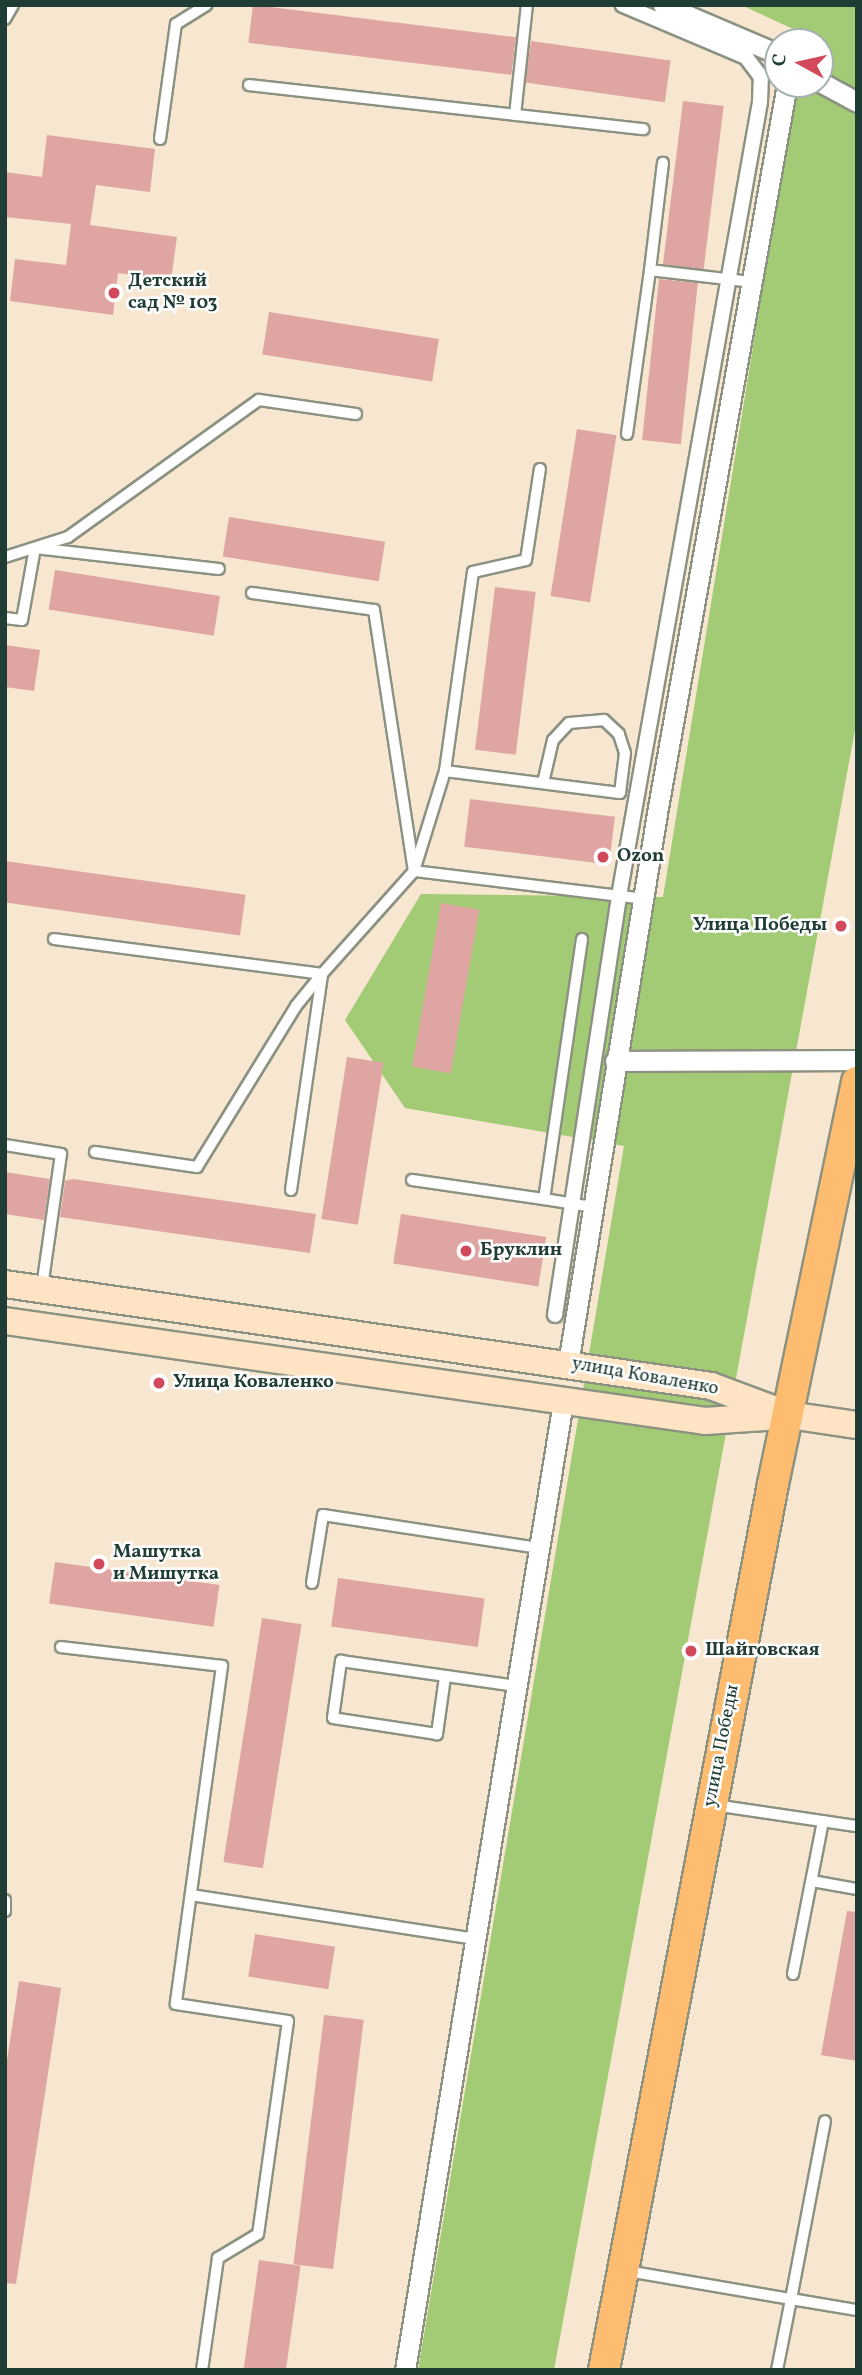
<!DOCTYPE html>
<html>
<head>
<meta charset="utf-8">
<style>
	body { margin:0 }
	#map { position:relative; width:862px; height:2375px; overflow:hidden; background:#f7e7d1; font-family:Vollkorn,serif }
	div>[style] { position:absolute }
	.green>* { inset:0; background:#a3ca75 }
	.building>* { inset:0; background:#dea5a3; transform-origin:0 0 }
	.roads { filter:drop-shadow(2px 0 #8b9282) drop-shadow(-2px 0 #8b9282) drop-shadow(0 2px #8b9282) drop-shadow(0 -2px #8b9282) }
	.service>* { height:10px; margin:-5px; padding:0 5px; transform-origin:5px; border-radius:5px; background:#fff }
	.pedestrian>* { height:14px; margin:-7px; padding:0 7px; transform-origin:7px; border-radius:7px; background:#fff }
	.minor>* { height:19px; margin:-9.5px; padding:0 9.5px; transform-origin:9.5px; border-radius:9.5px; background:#fff }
	.secondary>* { height:26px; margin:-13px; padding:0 13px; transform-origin:13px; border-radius:13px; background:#fee4c5 }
	.primary>* { height:30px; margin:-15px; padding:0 15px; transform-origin:15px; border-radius:15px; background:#fdbc6f }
	.dots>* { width:19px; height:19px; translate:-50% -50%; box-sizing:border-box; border:4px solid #fff; border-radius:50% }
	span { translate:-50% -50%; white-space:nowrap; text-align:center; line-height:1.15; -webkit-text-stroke:5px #fff; paint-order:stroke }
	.poi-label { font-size:19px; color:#1f3d34; font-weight:700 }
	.left { translate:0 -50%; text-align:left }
	.right { translate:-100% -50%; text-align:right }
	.street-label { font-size:19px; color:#1f3d34 }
	.frame { position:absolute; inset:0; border:7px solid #1f3d34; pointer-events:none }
	.north { position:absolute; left:764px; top:28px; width:70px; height:70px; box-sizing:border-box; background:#fff; border:2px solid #a5b1ae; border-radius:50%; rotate:278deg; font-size:19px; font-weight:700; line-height:28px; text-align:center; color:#1f3d34 }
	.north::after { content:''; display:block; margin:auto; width:24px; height:32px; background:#d1495b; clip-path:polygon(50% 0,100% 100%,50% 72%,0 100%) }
</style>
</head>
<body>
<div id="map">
	<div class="green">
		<i style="clip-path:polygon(741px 5px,857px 5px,857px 719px,554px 2370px,418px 2370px,624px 1146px,405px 1108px,345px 1020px,421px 894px,663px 897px,796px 84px,820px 84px,820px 42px,803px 42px,804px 34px)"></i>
	</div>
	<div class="building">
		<i style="left:253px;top:5px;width:265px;height:38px;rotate:7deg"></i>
		<i style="left:531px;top:41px;width:141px;height:42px;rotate:8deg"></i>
		<i style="left:683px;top:101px;width:41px;height:165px;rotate:7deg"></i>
		<i style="clip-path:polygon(47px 135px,155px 149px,150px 192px,96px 185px,90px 225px,177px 237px,171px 280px,118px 273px,113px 315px,10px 301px,15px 259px,66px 265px,71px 224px,5px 217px,5px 172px,42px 177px)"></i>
		<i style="left:659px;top:279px;width:39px;height:162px;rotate:6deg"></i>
		<i style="left:269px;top:312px;width:172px;height:43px;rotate:9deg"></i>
		<i style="left:577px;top:429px;width:40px;height:169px;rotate:9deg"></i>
		<i style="left:229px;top:517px;width:158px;height:40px;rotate:9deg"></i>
		<i style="left:55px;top:570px;width:167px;height:40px;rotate:9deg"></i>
		<i style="left:495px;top:587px;width:41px;height:164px;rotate:7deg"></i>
		<i style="clip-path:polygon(5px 645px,40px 650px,34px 691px,5px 687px)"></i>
		<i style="left:470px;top:799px;width:146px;height:48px;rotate:7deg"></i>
		<i style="left:5px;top:861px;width:243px;height:41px;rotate:8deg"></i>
		<i style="left:441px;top:903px;width:39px;height:166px;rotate:10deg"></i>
		<i style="left:347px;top:1057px;width:37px;height:164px;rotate:9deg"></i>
		<i style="clip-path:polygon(5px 1172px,50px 1179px,44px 1220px,5px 1214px)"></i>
		<i style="clip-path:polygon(73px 1179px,316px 1214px,310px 1253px,60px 1217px,65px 1181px)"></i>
		<i style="left:401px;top:1214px;width:147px;height:50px;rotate:9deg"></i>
		<i style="left:55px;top:1562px;width:166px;height:42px;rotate:8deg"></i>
		<i style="left:338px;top:1578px;width:148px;height:49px;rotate:8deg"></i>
		<i style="left:262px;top:1618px;width:40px;height:247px;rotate:9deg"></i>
		<i style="clip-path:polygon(847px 1911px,857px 1912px,857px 2061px,821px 2055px)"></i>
		<i style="left:255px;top:1934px;width:81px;height:43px;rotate:9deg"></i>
		<i style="clip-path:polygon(19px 1981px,61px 1988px,16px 2284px,5px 2283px,5px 2074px)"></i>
		<i style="left:324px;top:2015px;width:40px;height:251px;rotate:7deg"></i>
		<i style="left:259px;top:2260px;width:42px;height:111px;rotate:8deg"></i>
	</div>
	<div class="roads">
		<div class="service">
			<i style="left:5px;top:19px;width:16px;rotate:-60deg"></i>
			<i style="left:249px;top:85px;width:397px;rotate:6.4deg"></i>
			<i style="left:515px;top:115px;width:111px;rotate:-83.8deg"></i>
			<i style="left:160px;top:139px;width:116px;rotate:-82.1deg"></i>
			<i style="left:176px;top:24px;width:36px;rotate:-32deg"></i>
			<i style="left:650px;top:270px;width:108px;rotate:-83.1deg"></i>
			<i style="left:627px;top:434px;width:166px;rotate:-82deg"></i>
			<i style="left:650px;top:270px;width:103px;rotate:6.7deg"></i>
			<i style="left:5px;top:557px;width:66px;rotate:-17.6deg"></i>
			<i style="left:68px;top:537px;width:235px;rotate:-35.7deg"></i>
			<i style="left:259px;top:400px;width:98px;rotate:8.2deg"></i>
			<i style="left:252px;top:593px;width:123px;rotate:7.9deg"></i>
			<i style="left:374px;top:610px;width:264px;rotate:81.3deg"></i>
			<i style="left:414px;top:871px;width:232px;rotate:6.9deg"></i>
			<i style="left:5px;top:618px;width:17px;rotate:7deg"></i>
			<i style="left:22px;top:620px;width:73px;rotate:-79.8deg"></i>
			<i style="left:35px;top:548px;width:185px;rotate:6.5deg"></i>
			<i style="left:445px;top:771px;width:176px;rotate:7.2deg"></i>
			<i style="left:620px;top:793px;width:40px;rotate:-82.9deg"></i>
			<i style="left:625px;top:753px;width:20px;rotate:-108deg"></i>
			<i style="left:619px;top:734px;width:21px;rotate:-137deg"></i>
			<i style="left:604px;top:720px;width:35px;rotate:175deg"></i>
			<i style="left:569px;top:723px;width:23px;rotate:133deg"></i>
			<i style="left:553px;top:740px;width:44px;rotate:103.1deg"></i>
			<i style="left:54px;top:939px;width:270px;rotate:7.4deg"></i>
			<i style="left:582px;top:939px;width:263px;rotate:98.3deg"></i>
			<i style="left:544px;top:1199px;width:50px;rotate:9.3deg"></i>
			<i style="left:5px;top:1145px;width:57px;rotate:9.1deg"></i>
			<i style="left:61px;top:1154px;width:135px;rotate:98.1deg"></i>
			<i style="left:95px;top:1152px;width:103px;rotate:8.4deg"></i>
			<i style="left:197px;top:1167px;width:189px;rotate:-58.4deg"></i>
			<i style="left:296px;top:1006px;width:41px;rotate:-50.9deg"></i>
			<i style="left:412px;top:1180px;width:133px;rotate:8.2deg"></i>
			<i style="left:291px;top:1190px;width:218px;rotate:-81.8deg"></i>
			<i style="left:322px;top:974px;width:138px;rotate:-48.2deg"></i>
			<i style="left:414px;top:871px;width:105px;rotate:-72.8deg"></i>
			<i style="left:445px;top:771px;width:201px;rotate:-82deg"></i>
			<i style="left:473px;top:572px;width:54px;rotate:-12.8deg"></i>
			<i style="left:526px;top:560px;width:92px;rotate:-81.3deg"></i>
			<i style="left:312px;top:1583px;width:69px;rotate:-80.8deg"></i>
			<i style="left:323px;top:1515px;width:219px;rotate:8.7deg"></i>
			<i style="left:61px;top:1647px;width:162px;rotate:6.7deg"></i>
			<i style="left:222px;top:1666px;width:341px;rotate:97.8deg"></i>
			<i style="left:176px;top:2004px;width:113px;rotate:8.6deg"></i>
			<i style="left:288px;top:2021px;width:215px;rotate:98deg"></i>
			<i style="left:258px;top:2234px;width:47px;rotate:149deg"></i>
			<i style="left:218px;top:2258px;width:113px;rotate:98.1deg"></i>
			<i style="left:445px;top:1677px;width:58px;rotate:98deg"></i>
			<i style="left:437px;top:1734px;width:105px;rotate:-171.3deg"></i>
			<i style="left:333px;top:1718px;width:58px;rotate:-82deg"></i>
			<i style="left:341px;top:1661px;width:177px;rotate:8.1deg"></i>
			<i style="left:714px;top:1805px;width:145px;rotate:8.4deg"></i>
			<i style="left:812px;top:1881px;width:46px;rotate:10.1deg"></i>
			<i style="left:191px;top:1895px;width:286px;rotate:8.8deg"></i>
			<i style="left:5px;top:1900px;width:11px;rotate:90deg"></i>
			<i style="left:793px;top:1974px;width:156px;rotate:-78.9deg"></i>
			<i style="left:627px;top:2271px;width:166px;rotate:9.7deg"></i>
			<i style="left:791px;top:2299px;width:181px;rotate:-79.2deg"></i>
			<i style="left:777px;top:2370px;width:72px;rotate:-78.8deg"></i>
			<i style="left:791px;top:2299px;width:67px;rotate:9.5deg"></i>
		</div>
		<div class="pedestrian">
			<i style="left:555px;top:1315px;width:424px;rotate:-81.3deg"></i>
			<i style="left:619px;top:896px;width:806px;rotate:-79.93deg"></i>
			<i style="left:760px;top:102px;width:25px;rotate:-88deg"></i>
			<i style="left:761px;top:77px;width:25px;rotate:-127deg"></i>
			<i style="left:746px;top:57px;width:134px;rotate:-157.1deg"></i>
		</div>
		<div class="minor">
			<i style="left:663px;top:5px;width:125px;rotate:23.1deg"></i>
			<i style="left:820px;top:82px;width:42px;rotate:28.4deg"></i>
			<i style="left:615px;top:1061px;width:242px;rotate:-0.2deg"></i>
			<i style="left:568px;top:1364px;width:558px;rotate:-80.82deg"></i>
			<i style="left:657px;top:813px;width:741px;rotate:-79.89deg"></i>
			<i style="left:405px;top:2370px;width:981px;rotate:-80.73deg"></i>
		</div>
		<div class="secondary">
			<i style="left:5px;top:1284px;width:713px;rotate:8.22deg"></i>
			<i style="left:711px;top:1386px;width:83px;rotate:20.4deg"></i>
			<i style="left:789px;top:1415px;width:69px;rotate:8.4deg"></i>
			<i style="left:5px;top:1321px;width:707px;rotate:8.13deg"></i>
			<i style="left:705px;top:1421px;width:75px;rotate:-3.8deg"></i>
		</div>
		<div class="primary">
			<i style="left:604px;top:2370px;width:902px;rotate:-79.2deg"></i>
			<i style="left:773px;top:1484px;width:411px;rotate:-78.2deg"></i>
		</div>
	</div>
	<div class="dots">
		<i style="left:114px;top:293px;background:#d1495b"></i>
		<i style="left:603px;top:857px;background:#d1495b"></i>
		<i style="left:841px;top:926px;background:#d1495b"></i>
		<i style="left:466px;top:1251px;background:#d1495b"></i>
		<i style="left:159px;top:1383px;background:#d1495b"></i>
		<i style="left:99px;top:1564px;background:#d1495b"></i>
		<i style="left:691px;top:1651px;background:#d1495b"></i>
	</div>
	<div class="poi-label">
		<span class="left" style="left:128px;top:293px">Детский<br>сад № 103</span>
		<span class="left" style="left:617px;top:857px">Ozon</span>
		<span class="right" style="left:827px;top:926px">Улица Победы</span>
		<span class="left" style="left:480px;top:1251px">Бруклин</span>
		<span class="left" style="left:173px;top:1383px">Улица Коваленко</span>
		<span class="left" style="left:113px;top:1564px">Машутка<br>и Мишутка</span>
		<span class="left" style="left:705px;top:1651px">Шайговская</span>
	</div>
	<div class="street-label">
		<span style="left:645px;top:1377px;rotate:10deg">улица Коваленко</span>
		<span style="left:722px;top:1746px;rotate:-79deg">улица Победы</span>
	</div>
	<div class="frame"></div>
	<div class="north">С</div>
</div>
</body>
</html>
